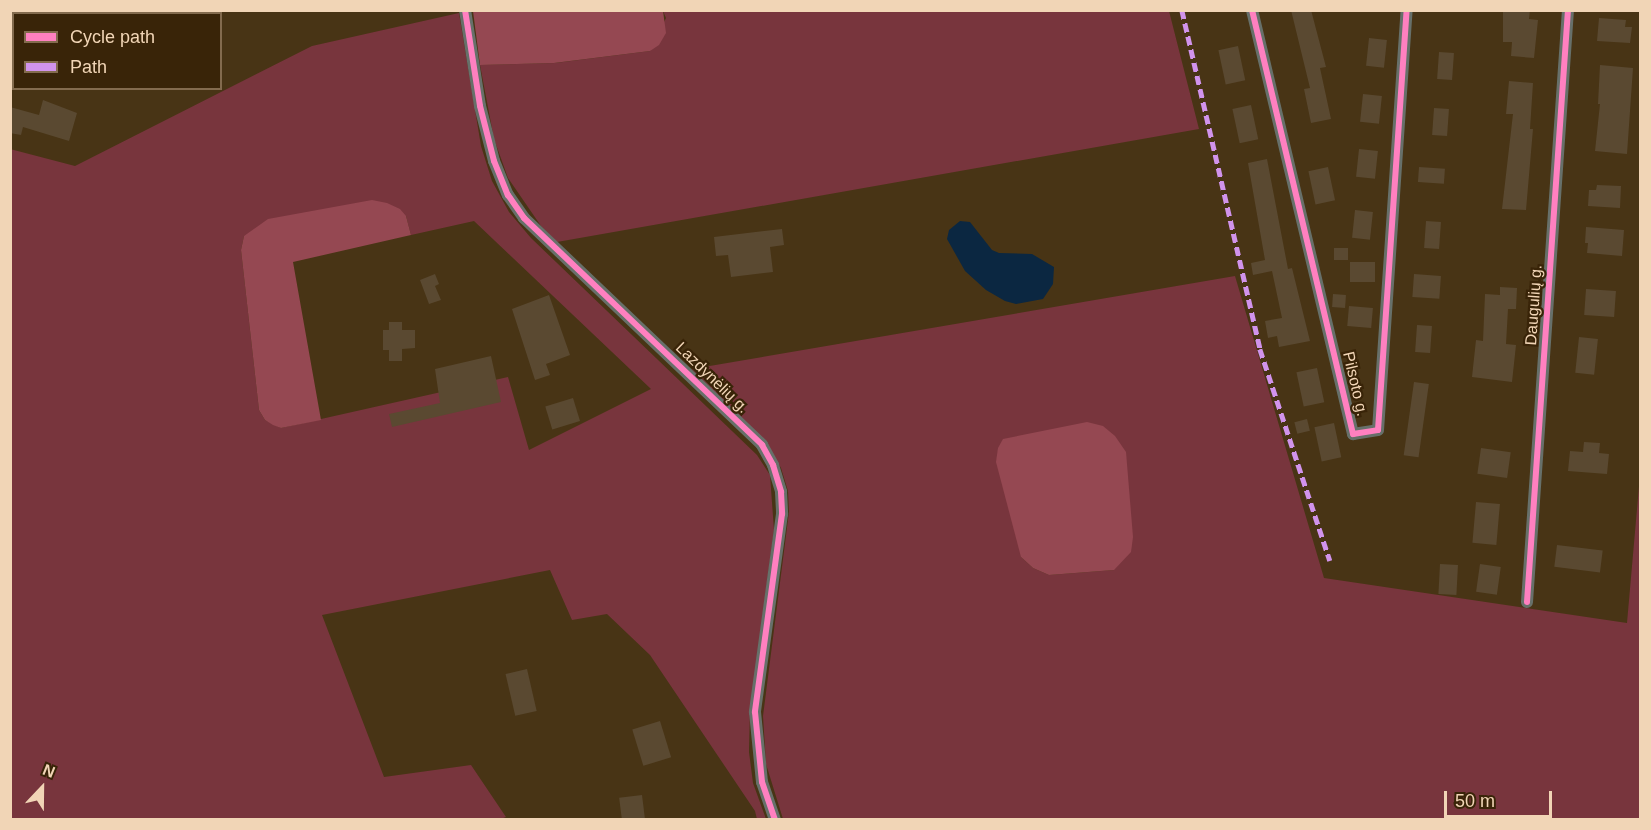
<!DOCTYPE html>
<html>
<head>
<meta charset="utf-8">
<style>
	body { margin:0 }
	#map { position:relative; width:1651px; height:830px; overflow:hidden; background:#483415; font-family:Arial,sans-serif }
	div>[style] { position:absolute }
	.green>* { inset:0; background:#78353d }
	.forest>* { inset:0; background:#954852 }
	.water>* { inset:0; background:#0b2741 }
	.building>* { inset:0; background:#5a4931; transform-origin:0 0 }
	.street>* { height:12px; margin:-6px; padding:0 6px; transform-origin:6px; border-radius:6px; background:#67706a }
	.quiet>* { height:4.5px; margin-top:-2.25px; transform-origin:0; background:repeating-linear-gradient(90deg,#d193ec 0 9px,transparent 0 13.5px) }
	.cycleway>* { height:6px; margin:-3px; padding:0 3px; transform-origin:3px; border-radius:3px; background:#ff80c0 }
	span { translate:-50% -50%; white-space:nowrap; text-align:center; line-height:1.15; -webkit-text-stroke:4.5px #392408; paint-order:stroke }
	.street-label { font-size:16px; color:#f1d5b6 }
	.frame { position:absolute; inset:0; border:12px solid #f1d5b6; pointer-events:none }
	.legend { position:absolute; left:12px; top:12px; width:210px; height:78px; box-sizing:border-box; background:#392408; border:2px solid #836b4e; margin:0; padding:8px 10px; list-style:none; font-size:18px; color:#f1d5b6 }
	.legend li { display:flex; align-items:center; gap:12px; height:30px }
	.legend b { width:30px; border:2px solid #836b4e }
	.north { position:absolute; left:12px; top:758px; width:60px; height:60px; -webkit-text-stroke:4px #392408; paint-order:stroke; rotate:22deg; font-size:16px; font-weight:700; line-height:24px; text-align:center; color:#f1d5b6 }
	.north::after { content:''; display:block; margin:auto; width:21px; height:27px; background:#f1d5b6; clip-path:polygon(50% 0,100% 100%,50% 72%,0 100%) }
	.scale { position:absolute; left:1444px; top:791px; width:108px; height:27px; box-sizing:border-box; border:3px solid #f1d5b6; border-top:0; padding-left:8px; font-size:18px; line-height:21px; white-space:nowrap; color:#f1d5b6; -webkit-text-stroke:4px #392408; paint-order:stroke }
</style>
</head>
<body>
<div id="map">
	<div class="green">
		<i style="clip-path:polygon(663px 11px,1169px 11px,1199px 129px,557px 242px,541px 226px,508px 178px,494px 139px,480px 65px,555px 63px,650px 51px,666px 18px)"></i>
		<i style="clip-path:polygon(evenodd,459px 13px,481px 146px,492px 181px,509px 212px,531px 238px,757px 455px,770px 475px,774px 530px,750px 710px,749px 752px,753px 783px,766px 819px,757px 819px,755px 811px,650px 655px,607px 614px,572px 620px,550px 570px,322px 615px,384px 777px,471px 765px,506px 817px,498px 820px,11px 819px,10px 149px,75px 166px,312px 46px,459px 13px,406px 216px,411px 235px,474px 221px,651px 389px,529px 450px,508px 377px,281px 428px,265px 420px,259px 410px,241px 250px,244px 236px,406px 216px)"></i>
		<i style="clip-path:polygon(evenodd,1235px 276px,1324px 578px,1627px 623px,1640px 475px,1640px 819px,783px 819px,766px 764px,763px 716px,789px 512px,788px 491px,781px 468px,771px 450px,692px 369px,1235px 276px,1021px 557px,1114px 570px,1049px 575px,1033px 568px,1021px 557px)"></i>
	</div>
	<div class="forest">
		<i style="clip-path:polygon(473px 11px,663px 11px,666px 33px,659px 45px,650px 51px,554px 63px,480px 65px)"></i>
		<i style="clip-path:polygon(372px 200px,387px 203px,400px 209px,406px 216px,411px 235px,293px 262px,321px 420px,281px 428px,273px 425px,265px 420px,259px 410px,241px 250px,244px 236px,268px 219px)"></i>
		<i style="clip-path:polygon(1087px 422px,1103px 426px,1115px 436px,1126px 452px,1133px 537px,1131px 552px,1114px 570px,1049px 575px,1033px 568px,1021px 557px,996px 462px,998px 448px,1003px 439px)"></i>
	</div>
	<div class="water">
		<i style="clip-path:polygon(960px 221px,970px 222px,992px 250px,999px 253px,1032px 254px,1054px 267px,1053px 284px,1043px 299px,1016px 304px,1005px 301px,986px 290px,965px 271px,947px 239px,949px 230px)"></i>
	</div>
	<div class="building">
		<i style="clip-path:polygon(1291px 10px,1311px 10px,1326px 67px,1320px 68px,1331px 119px,1311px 123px,1304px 89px,1310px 88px)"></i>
		<i style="clip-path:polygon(1503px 10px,1530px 10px,1529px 19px,1538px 20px,1534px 58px,1511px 56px,1512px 42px,1503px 42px)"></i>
		<i style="clip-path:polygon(1599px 18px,1626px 20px,1625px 27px,1632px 27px,1630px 43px,1597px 41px)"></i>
		<i style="left:1369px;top:38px;width:18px;height:28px;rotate:6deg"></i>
		<i style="left:1238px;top:46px;width:35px;height:20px;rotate:78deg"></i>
		<i style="left:1439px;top:52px;width:15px;height:27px;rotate:4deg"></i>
		<i style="clip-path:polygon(1600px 65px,1633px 68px,1627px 154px,1595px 151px,1600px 104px,1598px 104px)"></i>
		<i style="clip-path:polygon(1509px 81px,1533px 83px,1530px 129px,1533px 129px,1526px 210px,1502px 209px,1513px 114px,1506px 114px)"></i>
		<i style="left:1363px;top:94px;width:19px;height:28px;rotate:6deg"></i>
		<i style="clip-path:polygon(43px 100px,77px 113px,69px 141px,23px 127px,21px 135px,10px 133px,10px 107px,39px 115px)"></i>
		<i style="left:1251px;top:105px;width:35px;height:19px;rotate:78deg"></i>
		<i style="left:1434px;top:108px;width:15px;height:27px;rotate:4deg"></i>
		<i style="left:1359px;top:149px;width:19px;height:28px;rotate:6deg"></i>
		<i style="clip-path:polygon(1267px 159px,1288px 269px,1292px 268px,1310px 341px,1279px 347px,1277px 336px,1268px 338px,1265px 321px,1282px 318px,1272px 271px,1253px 275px,1251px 263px,1265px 260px,1248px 163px)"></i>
		<i style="left:1328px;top:167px;width:34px;height:20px;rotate:78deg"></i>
		<i style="left:1419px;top:167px;width:26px;height:15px;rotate:4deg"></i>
		<i style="clip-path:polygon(1597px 185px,1621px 186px,1620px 208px,1588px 206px,1589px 190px,1596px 190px)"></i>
		<i style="left:1355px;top:210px;width:18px;height:28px;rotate:6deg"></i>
		<i style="left:1426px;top:221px;width:15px;height:27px;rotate:4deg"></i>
		<i style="clip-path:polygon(1586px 227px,1624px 230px,1622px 256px,1587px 253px,1588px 243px,1585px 243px)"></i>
		<i style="clip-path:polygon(782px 229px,784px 245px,770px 247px,773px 272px,731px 277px,728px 255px,716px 256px,714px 237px)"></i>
		<i style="left:1334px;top:248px;width:14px;height:12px"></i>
		<i style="left:1350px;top:262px;width:25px;height:20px"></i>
		<i style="clip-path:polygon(435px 274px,439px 284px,435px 286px,441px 300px,429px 304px,420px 280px)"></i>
		<i style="left:1414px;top:274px;width:27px;height:23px;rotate:4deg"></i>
		<i style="clip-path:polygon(1500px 287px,1517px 288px,1516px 309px,1508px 309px,1506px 344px,1516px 345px,1512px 382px,1472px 377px,1476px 340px,1483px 341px,1485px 294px,1500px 295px)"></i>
		<i style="left:1586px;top:289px;width:30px;height:26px;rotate:4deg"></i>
		<i style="left:1333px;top:294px;width:13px;height:13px;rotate:4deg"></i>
		<i style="clip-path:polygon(549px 295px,570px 355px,546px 364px,550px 375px,535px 380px,512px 309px)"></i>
		<i style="left:1349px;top:306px;width:24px;height:20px;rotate:5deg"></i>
		<i style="clip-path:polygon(389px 322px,402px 322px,402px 330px,415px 330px,415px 348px,402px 349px,402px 361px,389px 361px,389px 350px,383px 350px,383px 330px,389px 330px)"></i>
		<i style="left:1417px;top:325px;width:15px;height:27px;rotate:4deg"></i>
		<i style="left:1579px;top:337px;width:19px;height:36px;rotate:6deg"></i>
		<i style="clip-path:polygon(491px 356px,501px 402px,392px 427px,389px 414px,440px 403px,435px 369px)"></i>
		<i style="left:1317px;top:368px;width:35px;height:21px;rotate:78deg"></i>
		<i style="left:1414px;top:382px;width:15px;height:74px;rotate:8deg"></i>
		<i style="left:573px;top:398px;width:24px;height:29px;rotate:73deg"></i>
		<i style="left:1307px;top:419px;width:12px;height:13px;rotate:76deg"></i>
		<i style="left:1334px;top:423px;width:35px;height:20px;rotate:78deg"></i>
		<i style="clip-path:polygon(1584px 442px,1600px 443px,1599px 453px,1609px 454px,1607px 474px,1568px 471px,1570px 451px,1583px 452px)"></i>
		<i style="left:1481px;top:448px;width:30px;height:26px;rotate:8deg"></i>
		<i style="left:1476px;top:502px;width:24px;height:41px;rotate:5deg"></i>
		<i style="left:1557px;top:545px;width:46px;height:22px;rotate:7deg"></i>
		<i style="left:1440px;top:564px;width:18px;height:30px;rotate:3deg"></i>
		<i style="left:1480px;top:564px;width:21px;height:28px;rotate:8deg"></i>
		<i style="left:527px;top:669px;width:43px;height:22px;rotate:77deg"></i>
		<i style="left:660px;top:721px;width:38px;height:29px;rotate:73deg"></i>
		<i style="left:642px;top:795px;width:24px;height:23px;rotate:83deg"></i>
	</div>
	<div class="street">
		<i style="left:465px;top:10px;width:97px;rotate:81.1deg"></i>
		<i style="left:480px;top:106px;width:57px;rotate:75.7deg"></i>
		<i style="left:494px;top:161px;width:37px;rotate:68deg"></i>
		<i style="left:508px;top:195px;width:28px;rotate:55deg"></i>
		<i style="left:524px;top:218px;width:329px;rotate:43.6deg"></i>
		<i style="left:762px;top:445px;width:23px;rotate:61deg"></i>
		<i style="left:773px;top:465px;width:28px;rotate:73deg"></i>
		<i style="left:781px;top:492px;width:22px;rotate:87deg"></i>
		<i style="left:782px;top:514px;width:200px;rotate:97.8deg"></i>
		<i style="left:755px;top:712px;width:70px;rotate:84.3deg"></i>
		<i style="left:762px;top:782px;width:40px;rotate:71.1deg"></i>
		<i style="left:1252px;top:10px;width:436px;rotate:76.6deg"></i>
		<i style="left:1353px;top:434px;width:25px;rotate:-9deg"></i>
		<i style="left:1378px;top:430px;width:421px;rotate:-86.1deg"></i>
		<i style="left:112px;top:14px;width:4px;rotate:-90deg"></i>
		<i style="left:10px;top:55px;width:4px;rotate:14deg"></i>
		<i style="left:1527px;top:602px;width:593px;rotate:-86.04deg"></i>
	</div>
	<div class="quiet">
		<i style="left:1182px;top:10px;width:348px;rotate:77deg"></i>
		<i style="left:1260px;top:349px;width:223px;rotate:71.7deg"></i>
	</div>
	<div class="cycleway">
		<i style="left:465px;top:10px;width:97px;rotate:81.1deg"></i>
		<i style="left:480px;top:106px;width:57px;rotate:75.7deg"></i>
		<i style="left:494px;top:161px;width:37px;rotate:68deg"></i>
		<i style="left:508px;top:195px;width:28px;rotate:55deg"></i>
		<i style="left:524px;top:218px;width:329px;rotate:43.6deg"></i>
		<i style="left:762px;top:445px;width:23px;rotate:61deg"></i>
		<i style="left:773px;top:465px;width:28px;rotate:73deg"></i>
		<i style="left:781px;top:492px;width:22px;rotate:87deg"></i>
		<i style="left:782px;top:514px;width:200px;rotate:97.8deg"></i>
		<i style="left:755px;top:712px;width:70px;rotate:84.3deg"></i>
		<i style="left:762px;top:782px;width:40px;rotate:71.1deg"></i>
		<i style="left:1252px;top:10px;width:436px;rotate:76.6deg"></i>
		<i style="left:1353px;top:434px;width:25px;rotate:-9deg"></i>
		<i style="left:1378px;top:430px;width:421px;rotate:-86.1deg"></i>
		<i style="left:1527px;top:602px;width:593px;rotate:-86.04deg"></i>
	</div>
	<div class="street-label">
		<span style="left:1534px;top:305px;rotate:-86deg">Daugulių g.</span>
		<span style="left:712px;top:378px;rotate:44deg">Lazdynėlių g.</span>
		<span style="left:1355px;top:384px;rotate:77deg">Pilsoto g.</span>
	</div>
	<div class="frame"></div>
	<ul class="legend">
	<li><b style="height:8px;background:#ff80c0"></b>Cycle path</li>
	<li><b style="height:8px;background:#d193ec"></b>Path</li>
	</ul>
	<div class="north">N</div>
	<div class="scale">50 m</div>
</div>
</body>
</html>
